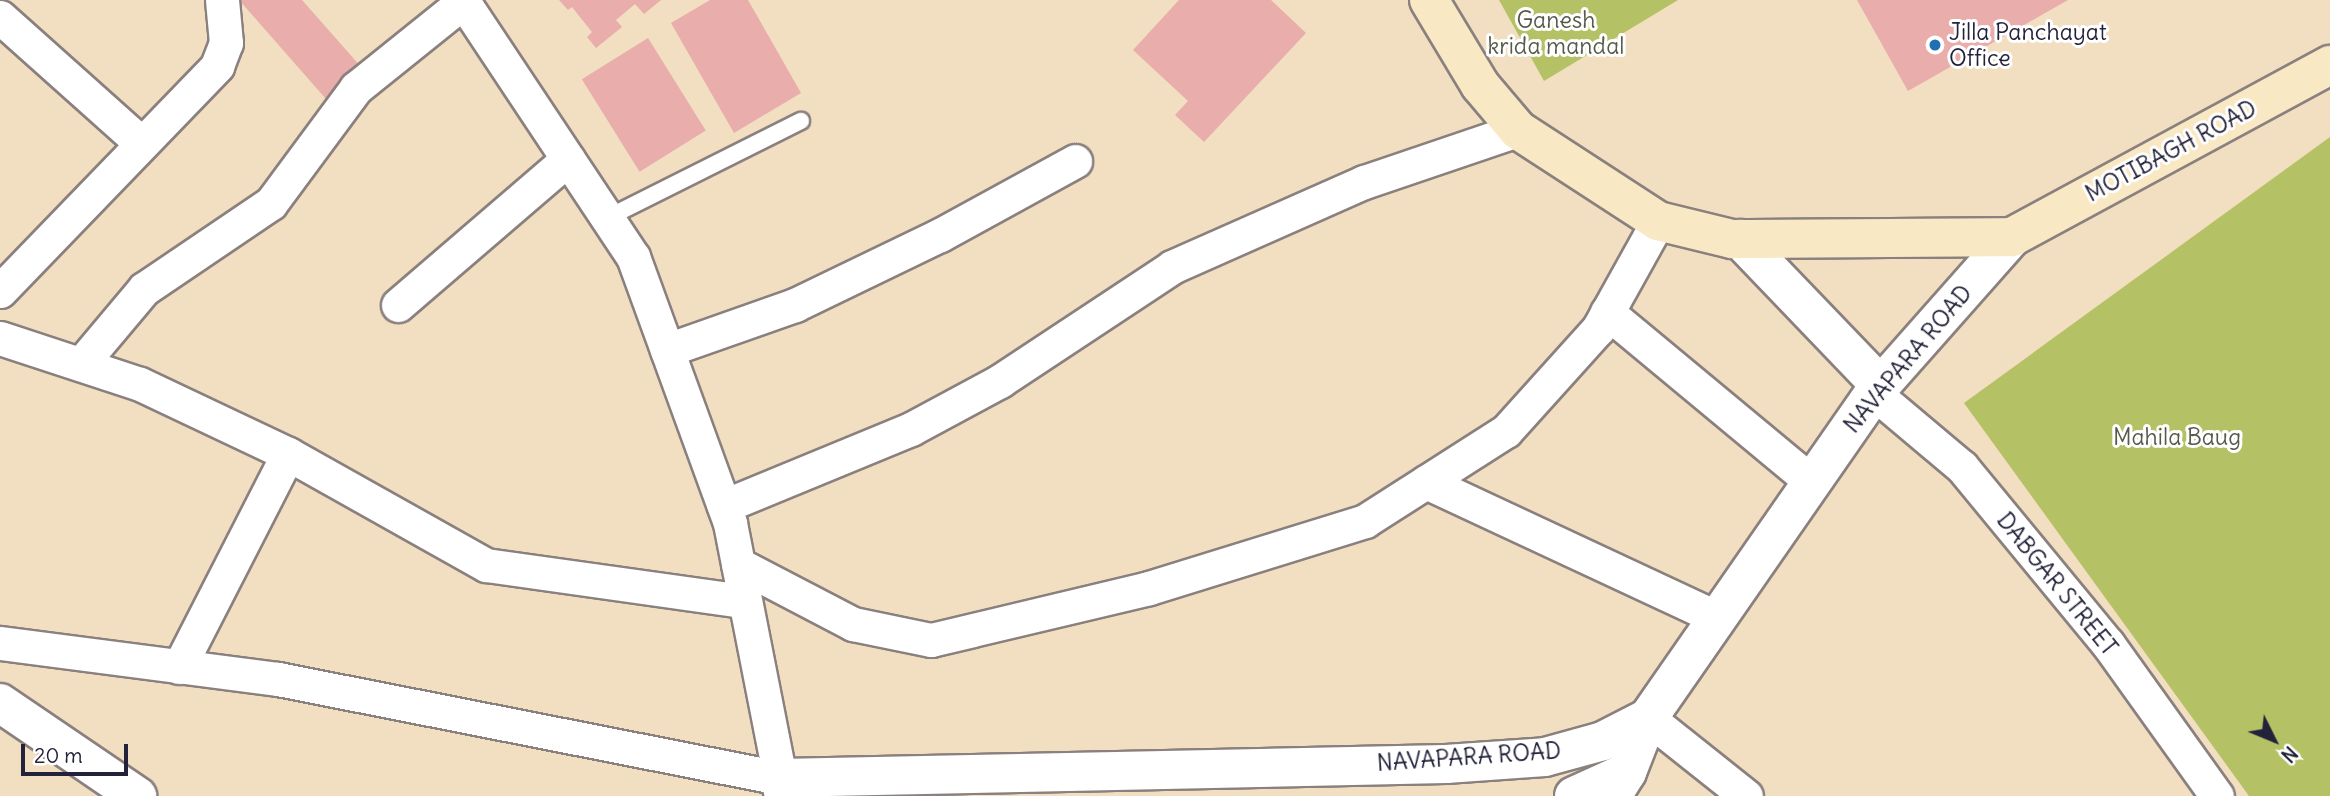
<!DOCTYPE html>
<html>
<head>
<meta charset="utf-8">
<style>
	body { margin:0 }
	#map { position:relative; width:2330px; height:796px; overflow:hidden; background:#f2dec1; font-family:Delius,sans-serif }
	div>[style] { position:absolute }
	.green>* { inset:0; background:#b4c164 }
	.building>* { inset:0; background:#e9adab; transform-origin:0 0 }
	.roads { filter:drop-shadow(2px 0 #8a807e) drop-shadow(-2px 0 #8a807e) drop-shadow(0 2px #8a807e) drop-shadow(0 -2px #8a807e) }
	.service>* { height:16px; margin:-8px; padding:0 8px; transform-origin:8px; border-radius:8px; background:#fff }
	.minor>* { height:33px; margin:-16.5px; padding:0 16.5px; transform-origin:16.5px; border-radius:16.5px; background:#fff }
	.tertiary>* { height:38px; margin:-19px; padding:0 19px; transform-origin:19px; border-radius:19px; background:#fff }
	.secondary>* { height:38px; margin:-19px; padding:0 19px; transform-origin:19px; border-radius:19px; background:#f8e8c3 }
	.dots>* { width:19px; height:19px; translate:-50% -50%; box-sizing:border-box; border:4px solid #fff; border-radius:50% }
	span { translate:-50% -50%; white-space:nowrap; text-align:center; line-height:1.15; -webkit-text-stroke:6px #fff; paint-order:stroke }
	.park-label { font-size:23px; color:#555a49 }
	.poi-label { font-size:23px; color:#22223b }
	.left { translate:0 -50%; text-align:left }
	.street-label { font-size:23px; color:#22223b }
	.north { position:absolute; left:2239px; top:705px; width:70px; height:70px; -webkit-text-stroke:5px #fff; paint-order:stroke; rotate:133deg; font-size:19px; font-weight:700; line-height:28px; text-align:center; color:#22223b }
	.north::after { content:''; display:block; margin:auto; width:24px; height:32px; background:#22223b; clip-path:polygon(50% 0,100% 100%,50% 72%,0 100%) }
	.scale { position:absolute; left:21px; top:744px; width:107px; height:32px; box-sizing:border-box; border:4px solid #22223b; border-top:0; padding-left:9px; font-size:21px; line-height:24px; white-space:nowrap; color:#22223b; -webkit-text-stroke:5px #fff; paint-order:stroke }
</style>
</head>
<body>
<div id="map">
	<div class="green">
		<i style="clip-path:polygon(1499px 0,1678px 0,1544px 81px)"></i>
		<i style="clip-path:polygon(2330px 137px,2330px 796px,2249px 796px,1964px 403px)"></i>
	</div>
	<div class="building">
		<i style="clip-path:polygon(239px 0,302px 0,362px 68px,326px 99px)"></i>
		<i style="clip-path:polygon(559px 0,661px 0,644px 14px,635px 4px,616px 20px,622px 27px,596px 48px,587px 37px,592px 32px,572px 7px,568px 10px)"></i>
		<i style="clip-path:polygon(710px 0,748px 0,801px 93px,734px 133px,671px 23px)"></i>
		<i style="clip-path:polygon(1179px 0,1271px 0,1306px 33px,1204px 142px,1175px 115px,1188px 101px,1133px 50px)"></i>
		<i style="clip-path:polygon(1857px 0,2068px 0,1908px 91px)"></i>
		<i style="left:648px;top:38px;width:109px;height:78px;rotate:58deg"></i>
	</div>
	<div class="roads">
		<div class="service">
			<i style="left:607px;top:218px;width:217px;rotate:-26.6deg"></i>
		</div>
		<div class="minor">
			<i style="left:0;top:17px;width:188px;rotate:41.8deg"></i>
			<i style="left:0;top:291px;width:313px;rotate:-46deg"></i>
			<i style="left:217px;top:66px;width:25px;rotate:-69deg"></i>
			<i style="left:226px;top:43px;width:43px;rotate:-95.3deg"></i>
			<i style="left:398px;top:305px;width:224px;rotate:-40.7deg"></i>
			<i style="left:1607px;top:312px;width:266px;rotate:39.7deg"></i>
			<i style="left:0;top:338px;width:147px;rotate:18.2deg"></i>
			<i style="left:140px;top:384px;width:164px;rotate:25.3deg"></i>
			<i style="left:288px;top:454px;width:227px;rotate:29.3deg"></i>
			<i style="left:486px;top:565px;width:260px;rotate:8deg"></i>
			<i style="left:667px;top:350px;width:136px;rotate:-19.4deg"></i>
			<i style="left:795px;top:305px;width:161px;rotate:-25.8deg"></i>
			<i style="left:940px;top:235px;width:154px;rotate:-28.7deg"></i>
			<i style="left:81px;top:364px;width:98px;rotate:-50deg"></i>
			<i style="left:144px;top:289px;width:153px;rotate:-34.1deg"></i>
			<i style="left:271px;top:203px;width:143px;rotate:-53.5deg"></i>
			<i style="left:356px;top:88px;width:137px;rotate:-38.8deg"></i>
			<i style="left:1874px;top:393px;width:115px;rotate:40.1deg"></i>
			<i style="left:1962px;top:467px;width:229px;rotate:50.5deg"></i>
			<i style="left:2108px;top:644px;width:187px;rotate:54.4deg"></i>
			<i style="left:1426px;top:482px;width:321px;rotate:25deg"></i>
			<i style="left:724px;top:506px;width:202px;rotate:-22.4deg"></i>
			<i style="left:911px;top:429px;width:101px;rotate:-28.3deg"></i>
			<i style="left:1000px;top:381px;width:206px;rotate:-33.5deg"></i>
			<i style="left:1172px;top:267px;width:210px;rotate:-23.9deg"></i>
			<i style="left:1364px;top:182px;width:163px;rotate:-18.7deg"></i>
			<i style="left:738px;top:564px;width:130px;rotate:27.6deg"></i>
			<i style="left:853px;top:624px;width:80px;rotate:11.6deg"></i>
			<i style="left:931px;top:640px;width:224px;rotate:-13.4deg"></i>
			<i style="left:1149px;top:588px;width:226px;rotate:-17.2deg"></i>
			<i style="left:1365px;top:521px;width:167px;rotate:-32.6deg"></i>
			<i style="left:1506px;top:431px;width:137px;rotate:-48deg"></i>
			<i style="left:1598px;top:329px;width:124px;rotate:-60.9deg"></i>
			<i style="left:0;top:643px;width:280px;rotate:7.4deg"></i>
			<i style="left:278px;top:679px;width:512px;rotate:11.16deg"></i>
			<i style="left:780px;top:778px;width:260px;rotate:-101.1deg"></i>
			<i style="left:730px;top:523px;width:283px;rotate:-110deg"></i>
			<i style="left:633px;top:257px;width:309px;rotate:-123.6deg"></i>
			<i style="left:179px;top:667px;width:239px;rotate:-62.9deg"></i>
			<i style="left:1648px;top:718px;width:125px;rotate:38.5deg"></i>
		</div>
		<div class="tertiary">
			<i style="left:1740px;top:239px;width:202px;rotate:46.2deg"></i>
			<i style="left:0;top:703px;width:166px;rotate:34.2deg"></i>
			<i style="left:784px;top:796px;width:18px;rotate:-103deg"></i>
			<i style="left:780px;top:778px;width:666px;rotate:-1.2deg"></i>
			<i style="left:1446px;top:764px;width:99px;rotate:-4deg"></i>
			<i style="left:1545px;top:757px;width:60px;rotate:-15.4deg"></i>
			<i style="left:1603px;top:741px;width:51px;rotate:-27.1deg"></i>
			<i style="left:1648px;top:718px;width:396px;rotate:-55.2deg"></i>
			<i style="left:1874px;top:393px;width:208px;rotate:-48.5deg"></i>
			<i style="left:1574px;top:796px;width:58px;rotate:-24.4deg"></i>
			<i style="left:1612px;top:796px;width:28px;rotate:-58deg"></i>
			<i style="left:1627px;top:772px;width:58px;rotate:-68.7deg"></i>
		</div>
		<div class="secondary">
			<i style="left:1429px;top:0;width:99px;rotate:59deg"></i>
			<i style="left:1480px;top:85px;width:59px;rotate:49.8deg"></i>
			<i style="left:1518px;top:130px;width:167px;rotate:33deg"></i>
			<i style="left:1658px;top:221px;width:76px;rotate:13.7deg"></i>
			<i style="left:1732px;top:239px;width:280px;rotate:-0.4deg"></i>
			<i style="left:2012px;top:237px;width:362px;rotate:-28.4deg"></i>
		</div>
	</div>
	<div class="dots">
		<i style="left:1935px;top:45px;background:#1f6fb2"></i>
	</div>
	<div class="park-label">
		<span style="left:1556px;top:33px">Ganesh<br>krida mandal</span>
		<span style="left:2177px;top:437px">Mahila Baug</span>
	</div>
	<div class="poi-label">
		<span class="left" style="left:1949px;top:45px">Jilla Panchayat<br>Office</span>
	</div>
	<div class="street-label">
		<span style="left:2171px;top:151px;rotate:-28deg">MOTIBAGH ROAD</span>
		<span style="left:1908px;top:359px;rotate:-50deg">NAVAPARA ROAD</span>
		<span style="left:2057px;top:584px;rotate:51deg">DABGAR STREET</span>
		<span style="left:1469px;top:757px;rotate:-4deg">NAVAPARA ROAD</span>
	</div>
	<div class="north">N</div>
	<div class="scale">20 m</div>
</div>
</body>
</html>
